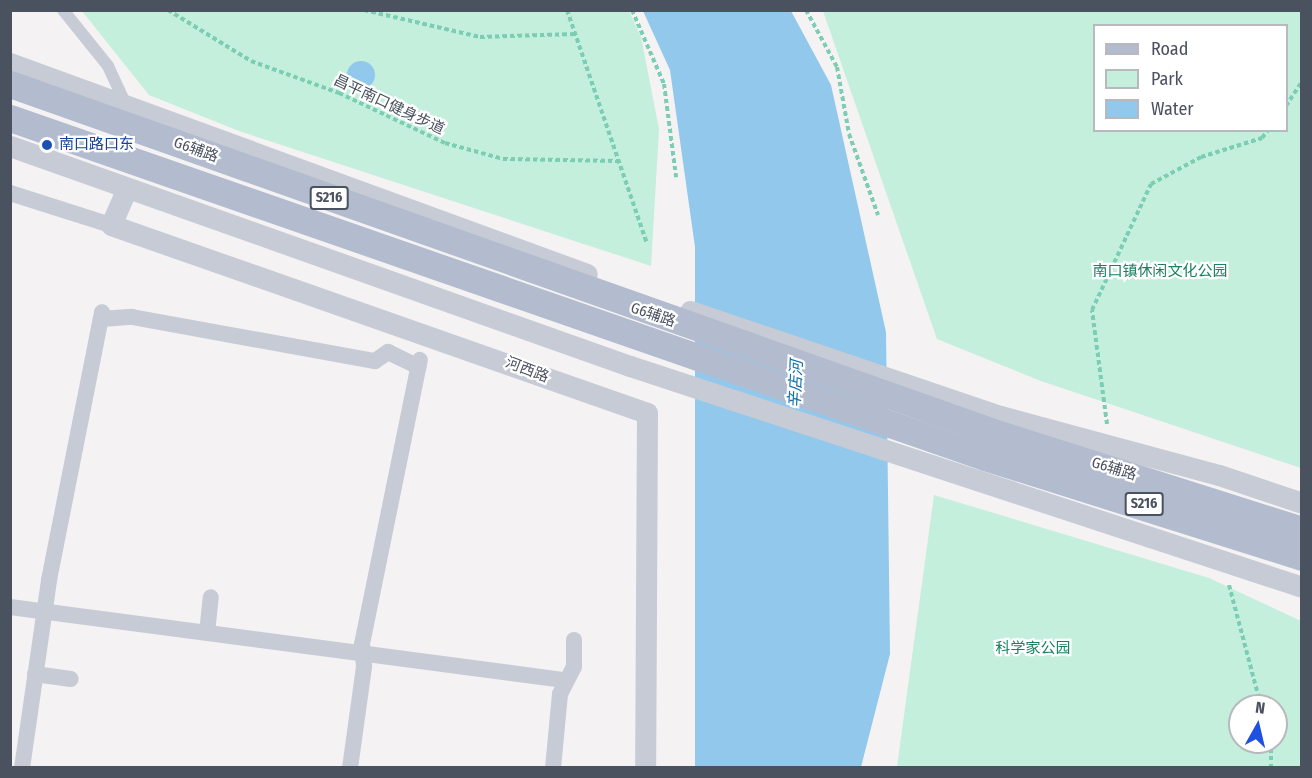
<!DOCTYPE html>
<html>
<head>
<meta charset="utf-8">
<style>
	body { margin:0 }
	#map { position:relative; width:1312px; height:778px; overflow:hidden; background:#f4f2f2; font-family:"Fira Sans Condensed","Noto Sans SC",sans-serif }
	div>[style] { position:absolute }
	.green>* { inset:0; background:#c3efdc }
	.water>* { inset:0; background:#91c8eb }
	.round { border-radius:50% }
	.path>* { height:4px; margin-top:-2px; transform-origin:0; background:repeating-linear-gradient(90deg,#7bcdb3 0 4.5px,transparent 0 7.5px) }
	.pedestrian>* { height:12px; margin:-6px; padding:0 6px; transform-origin:6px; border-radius:6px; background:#c6cbd6 }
	.minor>* { height:16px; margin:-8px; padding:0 8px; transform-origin:8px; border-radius:8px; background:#c6cbd6 }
	.tertiary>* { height:21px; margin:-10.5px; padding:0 10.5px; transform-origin:10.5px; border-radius:10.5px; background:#c6cbd6 }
	.primary>* { height:27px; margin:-13.5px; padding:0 13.5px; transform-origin:13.5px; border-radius:13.5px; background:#b3bccf }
	.dots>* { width:16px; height:16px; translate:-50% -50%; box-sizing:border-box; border:3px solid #fff; border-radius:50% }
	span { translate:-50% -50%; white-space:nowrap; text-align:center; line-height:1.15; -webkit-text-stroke:4.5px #fff; paint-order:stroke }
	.shield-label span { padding:2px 4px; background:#fff; border:2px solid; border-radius:4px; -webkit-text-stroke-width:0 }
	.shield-label { font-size:14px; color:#4a515f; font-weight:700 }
	.street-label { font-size:15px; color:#4a515f }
	.transit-label { font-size:15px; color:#164399 }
	.left { translate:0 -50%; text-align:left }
	.park-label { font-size:15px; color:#1a8060 }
	.water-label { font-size:16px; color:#106fab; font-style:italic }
	.frame { position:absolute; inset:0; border:12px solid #4a515f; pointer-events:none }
	.legend { position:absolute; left:1093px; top:24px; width:195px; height:108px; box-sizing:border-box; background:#fff; border:2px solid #b7b9bf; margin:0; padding:8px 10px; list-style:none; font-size:18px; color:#4a515f }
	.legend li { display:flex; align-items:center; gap:12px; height:30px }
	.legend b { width:30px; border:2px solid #b7b9bf }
	.north { position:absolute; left:1228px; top:694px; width:60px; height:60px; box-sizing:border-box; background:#fff; border:2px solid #b7b9bf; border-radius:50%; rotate:8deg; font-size:16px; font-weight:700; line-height:24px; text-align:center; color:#4a515f }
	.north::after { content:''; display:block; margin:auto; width:21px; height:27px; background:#1f50e1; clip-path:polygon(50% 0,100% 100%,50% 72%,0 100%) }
</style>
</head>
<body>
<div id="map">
	<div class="green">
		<i style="clip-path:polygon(82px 11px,629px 11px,641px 37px,659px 129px,651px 266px,239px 131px,149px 95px)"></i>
		<i style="clip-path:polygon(evenodd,823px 11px,1301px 11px,1301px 468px,1041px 381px,937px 339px,823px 11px,1094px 26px,1286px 26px,1286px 130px,1094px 130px,1094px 26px)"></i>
		<i style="clip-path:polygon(evenodd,934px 495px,1209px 578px,1301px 621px,1301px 767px,897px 767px,934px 495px,1240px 706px,1276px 706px,1276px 742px,1240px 742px,1240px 706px)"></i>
	</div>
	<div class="water">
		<i style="clip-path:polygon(643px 11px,791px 11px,831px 85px,886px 332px,890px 654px,861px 767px,695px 767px,695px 247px,670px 70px)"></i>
		<i class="round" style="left:347px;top:61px;width:28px;height:28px"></i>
	</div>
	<div class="path">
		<i style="left:168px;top:10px;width:97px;rotate:31.6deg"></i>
		<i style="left:251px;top:61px;width:94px;rotate:20deg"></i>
		<i style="left:339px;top:93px;width:117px;rotate:25.3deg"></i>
		<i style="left:445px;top:143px;width:60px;rotate:15.4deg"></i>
		<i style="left:503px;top:159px;width:115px;rotate:1deg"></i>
		<i style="left:364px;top:10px;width:119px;rotate:13.1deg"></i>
		<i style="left:480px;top:37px;width:96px;rotate:-1.8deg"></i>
		<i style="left:567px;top:10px;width:246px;rotate:71.1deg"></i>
		<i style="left:632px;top:10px;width:81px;rotate:66.6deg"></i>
		<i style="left:664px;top:84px;width:94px;rotate:82.6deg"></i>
		<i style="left:806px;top:10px;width:65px;rotate:61.5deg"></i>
		<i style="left:837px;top:67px;width:68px;rotate:79.8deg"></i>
		<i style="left:849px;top:134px;width:86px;rotate:70.3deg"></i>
		<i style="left:1286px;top:106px;width:30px;rotate:-57deg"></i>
		<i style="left:1107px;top:424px;width:115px;rotate:-97.5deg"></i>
		<i style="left:1092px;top:310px;width:139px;rotate:-64.9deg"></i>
		<i style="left:1151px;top:184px;width:57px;rotate:-28.4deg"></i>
		<i style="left:1201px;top:157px;width:64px;rotate:-17.3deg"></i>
		<i style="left:1262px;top:138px;width:10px;rotate:-53deg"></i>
		<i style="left:1229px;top:585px;width:125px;rotate:75.2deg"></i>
		<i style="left:1271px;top:768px;width:26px;rotate:-90deg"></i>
	</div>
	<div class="pedestrian">
		<i style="left:63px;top:10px;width:72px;rotate:51.2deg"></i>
		<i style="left:108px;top:66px;width:43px;rotate:65.2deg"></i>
	</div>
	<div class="minor">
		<i style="left:10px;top:193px;width:106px;rotate:17.6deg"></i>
		<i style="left:101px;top:319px;width:31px;rotate:-4deg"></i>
		<i style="left:132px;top:317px;width:247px;rotate:10.3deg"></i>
		<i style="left:375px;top:361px;width:16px;rotate:-35deg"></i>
		<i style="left:388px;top:352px;width:34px;rotate:26deg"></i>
		<i style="left:10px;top:607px;width:559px;rotate:7.51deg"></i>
		<i style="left:207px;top:633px;width:36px;rotate:-84deg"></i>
		<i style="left:35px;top:674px;width:36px;rotate:8deg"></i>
		<i style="left:22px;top:768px;width:190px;rotate:-81.8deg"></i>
		<i style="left:49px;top:580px;width:273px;rotate:-78.8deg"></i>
		<i style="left:350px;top:768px;width:102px;rotate:-82.1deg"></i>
		<i style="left:364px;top:667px;width:23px;rotate:-95deg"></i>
		<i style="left:362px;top:644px;width:290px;rotate:-78.5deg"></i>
		<i style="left:553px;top:768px;width:74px;rotate:-84.6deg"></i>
		<i style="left:560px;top:694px;width:30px;rotate:-63deg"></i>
		<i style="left:574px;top:667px;width:27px;rotate:-90deg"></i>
	</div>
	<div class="tertiary">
		<i style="left:10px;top:63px;width:614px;rotate:20.09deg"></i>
		<i style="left:10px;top:146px;width:658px;rotate:19.54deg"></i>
		<i style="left:630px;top:366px;width:707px;rotate:18.2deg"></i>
		<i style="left:127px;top:188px;width:40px;rotate:113.4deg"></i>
		<i style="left:111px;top:225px;width:568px;rotate:19.33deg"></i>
		<i style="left:647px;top:413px;width:355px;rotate:90.3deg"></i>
		<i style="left:690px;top:311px;width:327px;rotate:18.7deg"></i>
		<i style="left:1000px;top:416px;width:227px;rotate:15.1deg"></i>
		<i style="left:1219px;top:475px;width:88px;rotate:18.6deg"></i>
	</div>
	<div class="primary">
		<i style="left:10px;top:84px;width:1043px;rotate:19.49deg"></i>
		<i style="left:993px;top:432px;width:324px;rotate:17.6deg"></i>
		<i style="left:10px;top:118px;width:1032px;rotate:19.17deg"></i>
		<i style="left:985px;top:457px;width:332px;rotate:17.5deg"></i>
	</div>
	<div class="dots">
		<i style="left:47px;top:145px;background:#1a4fb4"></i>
	</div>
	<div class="shield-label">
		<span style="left:329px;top:198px">S216</span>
		<span style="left:1144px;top:504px">S216</span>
	</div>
	<div class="street-label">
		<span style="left:389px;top:105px;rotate:25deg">昌平南口健身步道</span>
		<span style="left:196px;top:150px;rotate:20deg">G6辅路</span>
		<span style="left:653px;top:315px;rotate:19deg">G6辅路</span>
		<span style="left:527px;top:370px;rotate:21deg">河西路</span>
		<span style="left:1114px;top:469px;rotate:17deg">G6辅路</span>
	</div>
	<div class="transit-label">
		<span class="left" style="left:59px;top:145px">南口路口东</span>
	</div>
	<div class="park-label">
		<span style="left:1160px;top:272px">南口镇休闲文化公园</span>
		<span style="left:1033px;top:649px">科学家公园</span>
	</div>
	<div class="water-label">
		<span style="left:796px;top:384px;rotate:-87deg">辛店河</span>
	</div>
	<div class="frame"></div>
	<ul class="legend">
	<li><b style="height:8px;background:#b3bccf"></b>Road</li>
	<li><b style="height:16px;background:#c3efdc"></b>Park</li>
	<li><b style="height:16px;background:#91c8eb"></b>Water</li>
	</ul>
	<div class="north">N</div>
</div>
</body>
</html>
